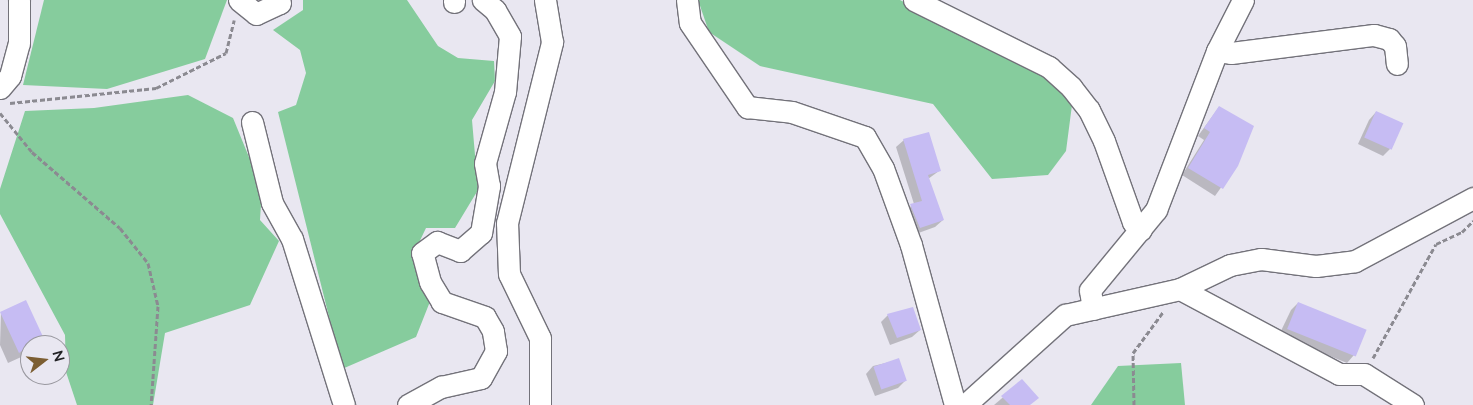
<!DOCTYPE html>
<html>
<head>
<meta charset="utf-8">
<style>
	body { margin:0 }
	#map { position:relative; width:1473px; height:405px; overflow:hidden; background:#e9e7f1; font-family:Lato,sans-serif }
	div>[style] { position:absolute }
	.green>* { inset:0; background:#86cc9d }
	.shadow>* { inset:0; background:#0003 }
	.building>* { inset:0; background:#c6bcf3; transform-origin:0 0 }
	.path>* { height:3px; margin-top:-1.5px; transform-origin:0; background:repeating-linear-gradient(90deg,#8b8a91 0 5px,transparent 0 7.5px) }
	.roads { filter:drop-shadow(1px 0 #73727a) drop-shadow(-1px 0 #73727a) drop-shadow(0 1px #73727a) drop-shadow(0 -1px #73727a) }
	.minor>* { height:21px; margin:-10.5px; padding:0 10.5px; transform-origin:10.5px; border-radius:10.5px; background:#fff }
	span { translate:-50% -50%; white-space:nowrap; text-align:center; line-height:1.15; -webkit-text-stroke:4px #e9e7f1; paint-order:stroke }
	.north { position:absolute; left:20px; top:335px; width:50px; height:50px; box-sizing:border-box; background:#e9e7f1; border:1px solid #99989f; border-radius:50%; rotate:74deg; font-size:14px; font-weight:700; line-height:20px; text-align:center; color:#212124 }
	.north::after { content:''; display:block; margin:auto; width:18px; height:22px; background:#7c5e32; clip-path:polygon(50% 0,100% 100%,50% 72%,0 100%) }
</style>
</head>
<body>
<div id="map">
	<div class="green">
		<i style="clip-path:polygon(44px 0,227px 0,205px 59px,107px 89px,23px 85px)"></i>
		<i style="clip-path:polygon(303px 0,407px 0,438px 46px,458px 58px,494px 61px,495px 81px,472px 120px,478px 190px,455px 228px,426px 228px,413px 255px,431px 299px,416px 337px,342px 369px,278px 112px,296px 105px,306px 73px,300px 50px,273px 30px,303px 10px)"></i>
		<i style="clip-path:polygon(698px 0,900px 0,1018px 60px,1050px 81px,1072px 105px,1066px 151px,1048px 175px,992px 179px,933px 104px,760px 66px,709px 32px)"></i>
		<i style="clip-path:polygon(188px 95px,233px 118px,262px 189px,260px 220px,279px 241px,250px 305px,165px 333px,153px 405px,77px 405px,66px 372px,65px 335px,0 214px,0 189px,25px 111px,94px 108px)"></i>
		<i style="clip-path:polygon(1181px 363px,1185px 405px,1091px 405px,1118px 366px)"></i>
	</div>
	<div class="shadow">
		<i style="clip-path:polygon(1219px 107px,1237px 165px,1215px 196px,1182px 175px,1204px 140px,1198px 136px)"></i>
		<i style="clip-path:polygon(1376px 112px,1390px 149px,1383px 156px,1358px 144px,1369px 120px)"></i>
		<i style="clip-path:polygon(904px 140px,939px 171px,928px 179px,943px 220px,935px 227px,913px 235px,903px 212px,914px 204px,896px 147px)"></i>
		<i style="clip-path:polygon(1298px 303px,1354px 355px,1347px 363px,1279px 335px,1291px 310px)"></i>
		<i style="clip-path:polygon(1px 313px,44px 341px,39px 345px,30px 345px,30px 353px,8px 363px,0 345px)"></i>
		<i style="clip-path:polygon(888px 315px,920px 330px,912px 337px,890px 345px,881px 322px)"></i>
		<i style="clip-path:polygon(898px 360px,905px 381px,898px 388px,875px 396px,866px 374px,873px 366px)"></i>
		<i style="clip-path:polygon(1022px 381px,1029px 405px,994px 405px)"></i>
	</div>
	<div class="building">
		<i style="clip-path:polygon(1219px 106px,1254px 126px,1238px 166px,1223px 189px,1188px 168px,1210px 132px,1204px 128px)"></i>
		<i style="left:1376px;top:111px;width:30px;height:29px;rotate:24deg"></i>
		<i style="clip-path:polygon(929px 132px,941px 171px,928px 175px,944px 220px,920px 228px,910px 204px,922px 201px,903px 139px)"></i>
		<i style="clip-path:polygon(26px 300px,45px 341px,30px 345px,19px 353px,0 312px)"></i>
		<i style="left:1298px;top:302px;width:74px;height:29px;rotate:22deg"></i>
		<i style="clip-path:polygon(913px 307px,921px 330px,897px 338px,887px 314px)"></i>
		<i style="left:899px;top:358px;width:24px;height:27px;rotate:71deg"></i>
		<i style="clip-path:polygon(1022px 379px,1039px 398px,1030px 405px,1010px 405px,1001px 396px)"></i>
	</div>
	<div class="path">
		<i style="left:10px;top:103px;width:147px;rotate:-5.9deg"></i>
		<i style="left:156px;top:88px;width:78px;rotate:-26.6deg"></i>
		<i style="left:226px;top:53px;width:34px;rotate:-76deg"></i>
		<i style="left:0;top:113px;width:50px;rotate:50.6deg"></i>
		<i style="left:32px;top:152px;width:116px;rotate:40.8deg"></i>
		<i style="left:120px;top:228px;width:45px;rotate:51.3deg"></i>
		<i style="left:148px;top:263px;width:44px;rotate:76.9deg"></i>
		<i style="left:158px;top:306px;width:99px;rotate:94deg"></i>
		<i style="left:1373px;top:358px;width:130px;rotate:-61.1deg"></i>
		<i style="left:1436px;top:244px;width:29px;rotate:-25deg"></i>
		<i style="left:1462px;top:232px;width:16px;rotate:-45deg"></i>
		<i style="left:1134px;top:405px;width:52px;rotate:-91.1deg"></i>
		<i style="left:1133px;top:353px;width:51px;rotate:-53.8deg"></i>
	</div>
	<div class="roads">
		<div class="minor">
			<i style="left:239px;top:0;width:22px;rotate:39deg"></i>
			<i style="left:256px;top:14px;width:26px;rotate:-25deg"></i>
			<i style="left:280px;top:3px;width:3px;rotate:-108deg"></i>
			<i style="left:687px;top:0;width:23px;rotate:83deg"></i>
			<i style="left:690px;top:23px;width:102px;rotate:55.8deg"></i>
			<i style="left:747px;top:107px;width:45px;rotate:6.3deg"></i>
			<i style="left:792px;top:112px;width:77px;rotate:18.9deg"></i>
			<i style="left:865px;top:137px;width:36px;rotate:60deg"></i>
			<i style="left:883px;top:168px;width:82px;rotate:70deg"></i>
			<i style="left:911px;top:245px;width:166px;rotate:74.6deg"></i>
			<i style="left:914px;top:0;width:151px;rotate:26.4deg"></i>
			<i style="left:1049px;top:67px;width:30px;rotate:42deg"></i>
			<i style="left:1071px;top:87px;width:29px;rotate:52deg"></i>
			<i style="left:1089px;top:110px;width:34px;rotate:64deg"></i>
			<i style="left:1104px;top:141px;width:86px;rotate:70.3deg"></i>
			<i style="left:1133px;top:222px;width:11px;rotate:45deg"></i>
			<i style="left:454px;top:2px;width:2px;rotate:-90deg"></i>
			<i style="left:1217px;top:51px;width:14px;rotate:8deg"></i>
			<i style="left:1231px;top:53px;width:144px;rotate:-7.2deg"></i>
			<i style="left:1374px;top:35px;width:16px;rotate:15deg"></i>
			<i style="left:1389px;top:39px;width:9px;rotate:49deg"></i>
			<i style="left:1395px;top:46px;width:18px;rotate:84deg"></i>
			<i style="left:0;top:88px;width:16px;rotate:-50deg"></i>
			<i style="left:10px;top:76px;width:34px;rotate:-75deg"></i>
			<i style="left:19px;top:43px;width:43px;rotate:-90deg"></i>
			<i style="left:252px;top:122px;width:83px;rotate:76.1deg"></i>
			<i style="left:272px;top:203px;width:41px;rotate:60.9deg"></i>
			<i style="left:292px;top:239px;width:174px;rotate:72.6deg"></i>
			<i style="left:1180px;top:289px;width:180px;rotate:28.1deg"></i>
			<i style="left:1339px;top:374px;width:25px"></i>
			<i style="left:1364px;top:374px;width:58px;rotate:32.3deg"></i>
			<i style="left:1093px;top:309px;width:19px;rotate:-99deg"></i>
			<i style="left:1090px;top:290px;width:104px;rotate:-50.5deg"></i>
			<i style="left:1156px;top:210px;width:170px;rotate:-69deg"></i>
			<i style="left:1217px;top:51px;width:57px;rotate:-63deg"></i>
			<i style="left:408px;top:405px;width:38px;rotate:-29deg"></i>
			<i style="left:441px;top:387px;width:41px;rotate:-12.7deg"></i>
			<i style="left:481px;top:378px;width:31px;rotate:-61deg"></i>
			<i style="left:496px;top:351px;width:20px;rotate:-99deg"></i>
			<i style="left:493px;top:331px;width:16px;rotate:-120deg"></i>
			<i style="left:485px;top:317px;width:46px;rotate:-160.8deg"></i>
			<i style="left:442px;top:302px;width:23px;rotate:-121deg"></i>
			<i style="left:430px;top:282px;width:30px;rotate:-105deg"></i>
			<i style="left:422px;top:253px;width:19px;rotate:-36deg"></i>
			<i style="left:437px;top:242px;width:25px;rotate:21deg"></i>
			<i style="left:460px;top:251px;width:28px;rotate:-41deg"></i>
			<i style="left:481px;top:233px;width:48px;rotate:-80.3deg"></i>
			<i style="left:489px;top:186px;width:23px;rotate:-100deg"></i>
			<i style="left:485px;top:163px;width:74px;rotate:-74.3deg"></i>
			<i style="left:505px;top:92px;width:56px;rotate:-84.9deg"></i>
			<i style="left:510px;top:36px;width:30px;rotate:-120deg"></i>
			<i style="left:495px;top:10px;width:16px;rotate:-140deg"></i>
			<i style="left:540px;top:405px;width:67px;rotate:-90deg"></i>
			<i style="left:540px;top:338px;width:71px;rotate:-115.8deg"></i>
			<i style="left:509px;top:274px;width:51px;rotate:-92.2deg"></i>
			<i style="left:507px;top:223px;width:187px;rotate:-76deg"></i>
			<i style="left:552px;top:42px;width:43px;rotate:-99.5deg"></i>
			<i style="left:965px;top:405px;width:135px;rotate:-42deg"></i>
			<i style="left:1065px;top:315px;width:118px;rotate:-12.7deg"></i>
			<i style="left:1180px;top:289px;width:55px;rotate:-25.6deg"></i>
			<i style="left:1230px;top:265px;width:32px;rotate:-11deg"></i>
			<i style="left:1261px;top:259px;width:55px;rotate:7.3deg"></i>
			<i style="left:1316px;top:266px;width:39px;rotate:-7deg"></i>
			<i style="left:1355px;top:261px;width:134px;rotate:-28.1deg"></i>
		</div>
	</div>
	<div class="north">N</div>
</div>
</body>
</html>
